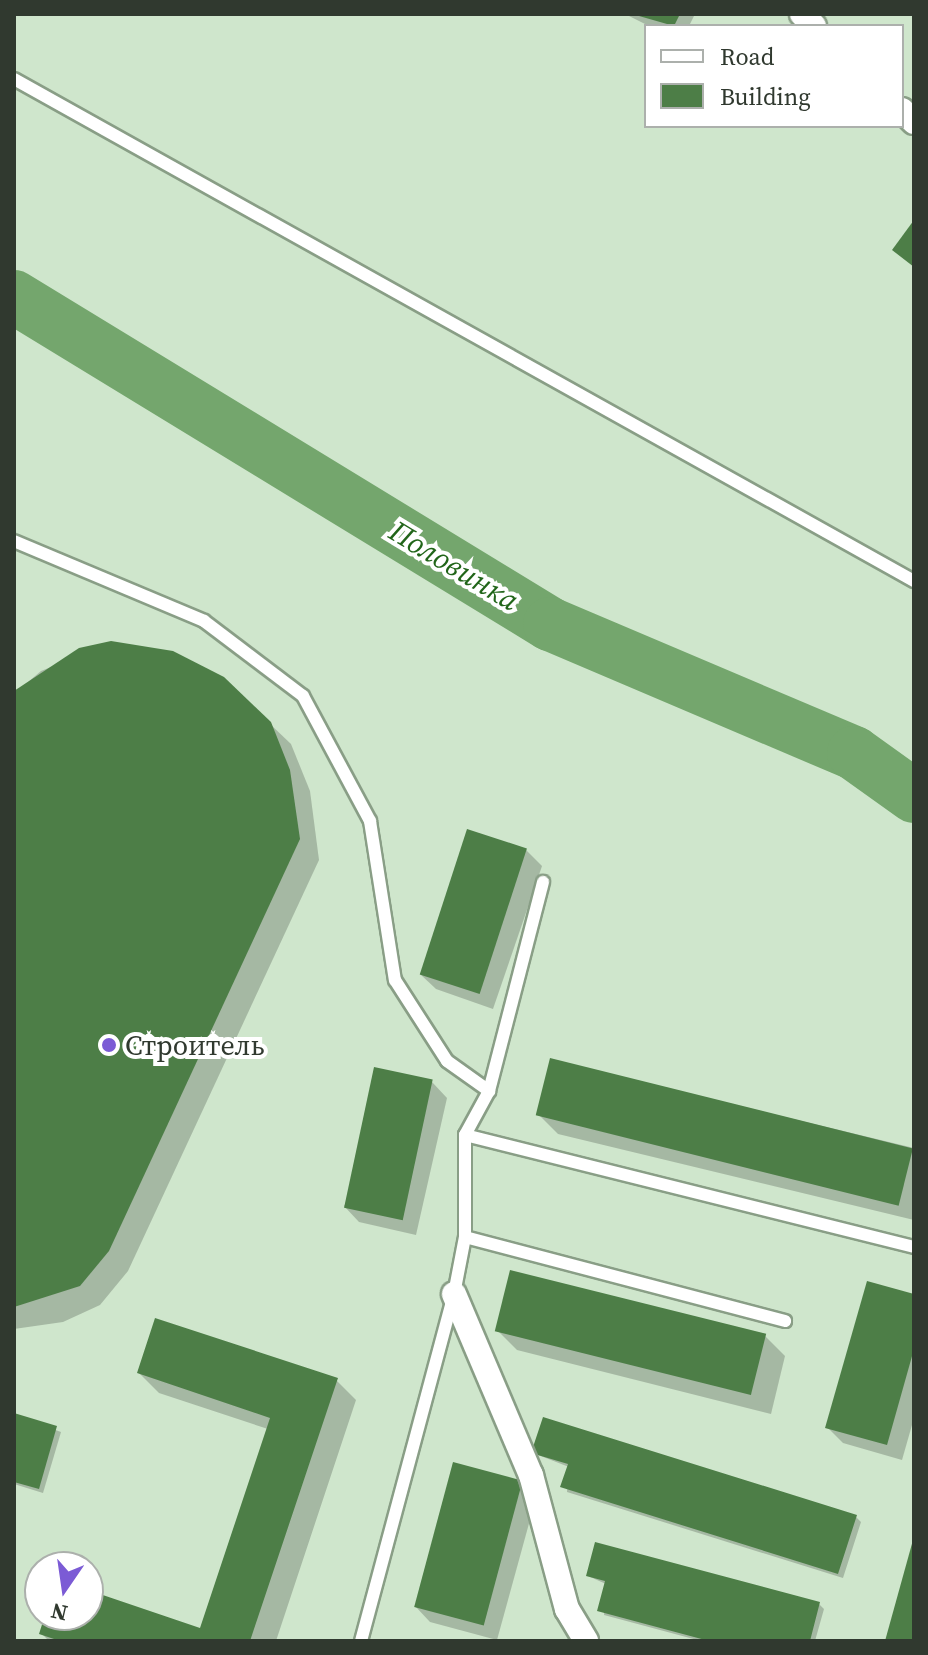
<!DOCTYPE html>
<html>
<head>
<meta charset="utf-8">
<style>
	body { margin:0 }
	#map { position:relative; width:928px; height:1655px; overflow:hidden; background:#cfe6cc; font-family:"Source Serif 4",serif }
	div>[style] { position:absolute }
	.shadow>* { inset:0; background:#0003 }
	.river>* { height:54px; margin:-27px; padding:0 27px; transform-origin:27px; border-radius:27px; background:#74a66d }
	.building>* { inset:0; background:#4d7e47; transform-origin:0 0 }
	.roads { filter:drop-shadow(2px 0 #899e86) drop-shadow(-2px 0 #899e86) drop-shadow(0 2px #899e86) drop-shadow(0 -2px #899e86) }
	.lane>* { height:12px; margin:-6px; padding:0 6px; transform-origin:6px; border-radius:6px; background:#fff }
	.street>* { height:24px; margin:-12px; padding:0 12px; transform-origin:12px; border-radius:12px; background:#fff }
	.dots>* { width:22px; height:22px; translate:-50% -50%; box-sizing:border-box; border:4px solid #fff; border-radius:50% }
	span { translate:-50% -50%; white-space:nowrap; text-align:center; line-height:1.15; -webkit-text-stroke:8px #fff; paint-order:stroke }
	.poi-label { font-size:28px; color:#30392f }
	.left { translate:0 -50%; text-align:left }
	.water-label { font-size:30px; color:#216519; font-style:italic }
	.frame { position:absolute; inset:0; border:16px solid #30392f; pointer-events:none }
	.legend { position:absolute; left:644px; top:24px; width:260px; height:104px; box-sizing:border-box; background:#fff; border:2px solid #acb0ac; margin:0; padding:10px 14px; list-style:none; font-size:24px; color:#30392f }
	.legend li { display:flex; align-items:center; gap:16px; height:40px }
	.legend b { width:40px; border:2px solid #acb0ac }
	.north { position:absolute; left:24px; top:1551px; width:80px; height:80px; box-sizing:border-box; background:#fff; border:2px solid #acb0ac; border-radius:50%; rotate:193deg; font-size:22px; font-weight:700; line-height:32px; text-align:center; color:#30392f }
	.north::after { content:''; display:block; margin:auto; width:28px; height:36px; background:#7b5bd5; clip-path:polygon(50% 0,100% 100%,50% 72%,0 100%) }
</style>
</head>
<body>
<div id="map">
	<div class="shadow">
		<i style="clip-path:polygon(625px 14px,695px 14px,689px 26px,649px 26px)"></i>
		<i style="clip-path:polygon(111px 643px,270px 724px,291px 744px,310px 791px,319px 860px,128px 1271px,100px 1305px,63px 1322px,14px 1329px,14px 694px,41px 671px)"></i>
		<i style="clip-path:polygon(526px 850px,542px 866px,493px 1009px,436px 989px,420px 974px)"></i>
		<i style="clip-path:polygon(551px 1061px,914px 1148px,914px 1220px,558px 1134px,538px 1114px)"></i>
		<i style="clip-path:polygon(432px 1082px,447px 1098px,416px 1235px,359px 1222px,344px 1206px)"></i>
		<i style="clip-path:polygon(914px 1296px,914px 1418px,902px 1460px,843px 1443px,828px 1428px)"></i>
		<i style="clip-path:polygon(497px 1330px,765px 1336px,785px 1356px,771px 1414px,517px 1350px)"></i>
		<i style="clip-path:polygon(139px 1373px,336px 1380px,356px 1400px,276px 1641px,49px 1641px,41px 1633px,47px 1615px,88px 1615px,88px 1592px,201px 1630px,268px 1429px,159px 1393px)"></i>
		<i style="clip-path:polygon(14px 1415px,61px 1432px,43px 1493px,14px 1484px)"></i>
		<i style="clip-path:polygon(533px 1453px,856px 1517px,861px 1522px,843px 1578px,567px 1492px,569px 1467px)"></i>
		<i style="clip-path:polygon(521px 1483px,536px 1498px,497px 1640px,430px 1622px,415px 1606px)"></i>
		<i style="clip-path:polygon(914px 1544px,914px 1641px,887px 1641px)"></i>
		<i style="clip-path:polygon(588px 1576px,819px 1604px,824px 1609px,815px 1641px,701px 1641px,604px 1615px,606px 1584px)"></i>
	</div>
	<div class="river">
		<i style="left:14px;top:297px;width:628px;rotate:31.39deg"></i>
		<i style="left:550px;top:624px;width:330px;rotate:23deg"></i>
		<i style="left:854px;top:753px;width:74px;rotate:35.6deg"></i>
	</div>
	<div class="building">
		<i style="clip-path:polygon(632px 14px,680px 14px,674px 26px)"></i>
		<i style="clip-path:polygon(914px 220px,914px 267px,892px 250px)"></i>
		<i style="clip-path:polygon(111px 641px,173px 651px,224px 677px,271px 722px,290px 770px,300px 839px,109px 1251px,80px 1286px,14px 1307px,14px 691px,79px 648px)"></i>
		<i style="left:467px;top:829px;width:63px;height:153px;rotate:18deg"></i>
		<i style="left:550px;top:1058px;width:374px;height:59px;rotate:14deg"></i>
		<i style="left:374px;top:1067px;width:60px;height:144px;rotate:12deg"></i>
		<i style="left:510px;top:1270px;width:264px;height:63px;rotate:14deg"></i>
		<i style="clip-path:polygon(867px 1281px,914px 1294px,914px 1349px,887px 1445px,825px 1428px)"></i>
		<i style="clip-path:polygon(155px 1318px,338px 1378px,250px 1641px,60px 1641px,39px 1634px,45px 1615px,88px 1615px,88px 1590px,200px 1628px,270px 1418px,137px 1373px)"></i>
		<i style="clip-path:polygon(14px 1413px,57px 1426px,39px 1489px,14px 1482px)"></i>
		<i style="clip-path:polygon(543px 1417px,857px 1515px,838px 1574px,560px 1487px,568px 1464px,531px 1453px)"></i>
		<i style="left:453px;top:1462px;width:72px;height:150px;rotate:15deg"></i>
		<i style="clip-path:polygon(913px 1540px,914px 1641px,885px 1641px)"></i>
		<i style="clip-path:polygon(595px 1542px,820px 1602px,810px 1641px,709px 1641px,597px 1611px,605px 1581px,586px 1576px)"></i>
	</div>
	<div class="roads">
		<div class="lane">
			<i style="left:14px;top:79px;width:1031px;rotate:29.15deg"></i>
			<i style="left:14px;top:541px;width:206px;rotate:22.8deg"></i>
			<i style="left:204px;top:621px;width:124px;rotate:37.1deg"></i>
			<i style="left:303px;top:696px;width:142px;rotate:61.8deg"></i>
			<i style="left:370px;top:821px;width:161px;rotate:81.1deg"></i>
			<i style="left:395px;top:980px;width:96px;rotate:57.3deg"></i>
			<i style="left:447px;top:1061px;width:52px;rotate:35.5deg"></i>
			<i style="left:489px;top:1091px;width:50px;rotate:118.6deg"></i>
			<i style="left:465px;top:1135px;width:102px;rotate:90deg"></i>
			<i style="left:465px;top:1237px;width:58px;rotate:100.9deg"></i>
			<i style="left:454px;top:1294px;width:359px;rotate:105deg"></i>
			<i style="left:489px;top:1091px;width:216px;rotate:-75.5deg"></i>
			<i style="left:465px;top:1135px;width:463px;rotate:14deg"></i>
			<i style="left:465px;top:1237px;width:331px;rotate:14.7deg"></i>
		</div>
		<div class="street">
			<i style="left:802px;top:14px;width:17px;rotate:45deg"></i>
			<i style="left:902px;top:110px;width:17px;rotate:45deg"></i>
			<i style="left:454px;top:1294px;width:197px;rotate:67deg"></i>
			<i style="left:531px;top:1475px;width:139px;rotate:75deg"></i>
			<i style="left:567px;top:1609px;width:37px;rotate:59deg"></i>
		</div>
	</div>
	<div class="dots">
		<i style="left:109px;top:1045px;background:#7b5bd5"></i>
	</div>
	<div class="poi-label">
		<span class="left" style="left:125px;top:1045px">Строитель</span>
	</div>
	<div class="water-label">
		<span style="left:454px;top:566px;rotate:31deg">Половинка</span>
	</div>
	<div class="frame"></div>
	<ul class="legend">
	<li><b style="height:10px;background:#fff"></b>Road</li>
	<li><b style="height:22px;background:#4d7e47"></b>Building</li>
	</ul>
	<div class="north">N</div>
</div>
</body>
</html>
